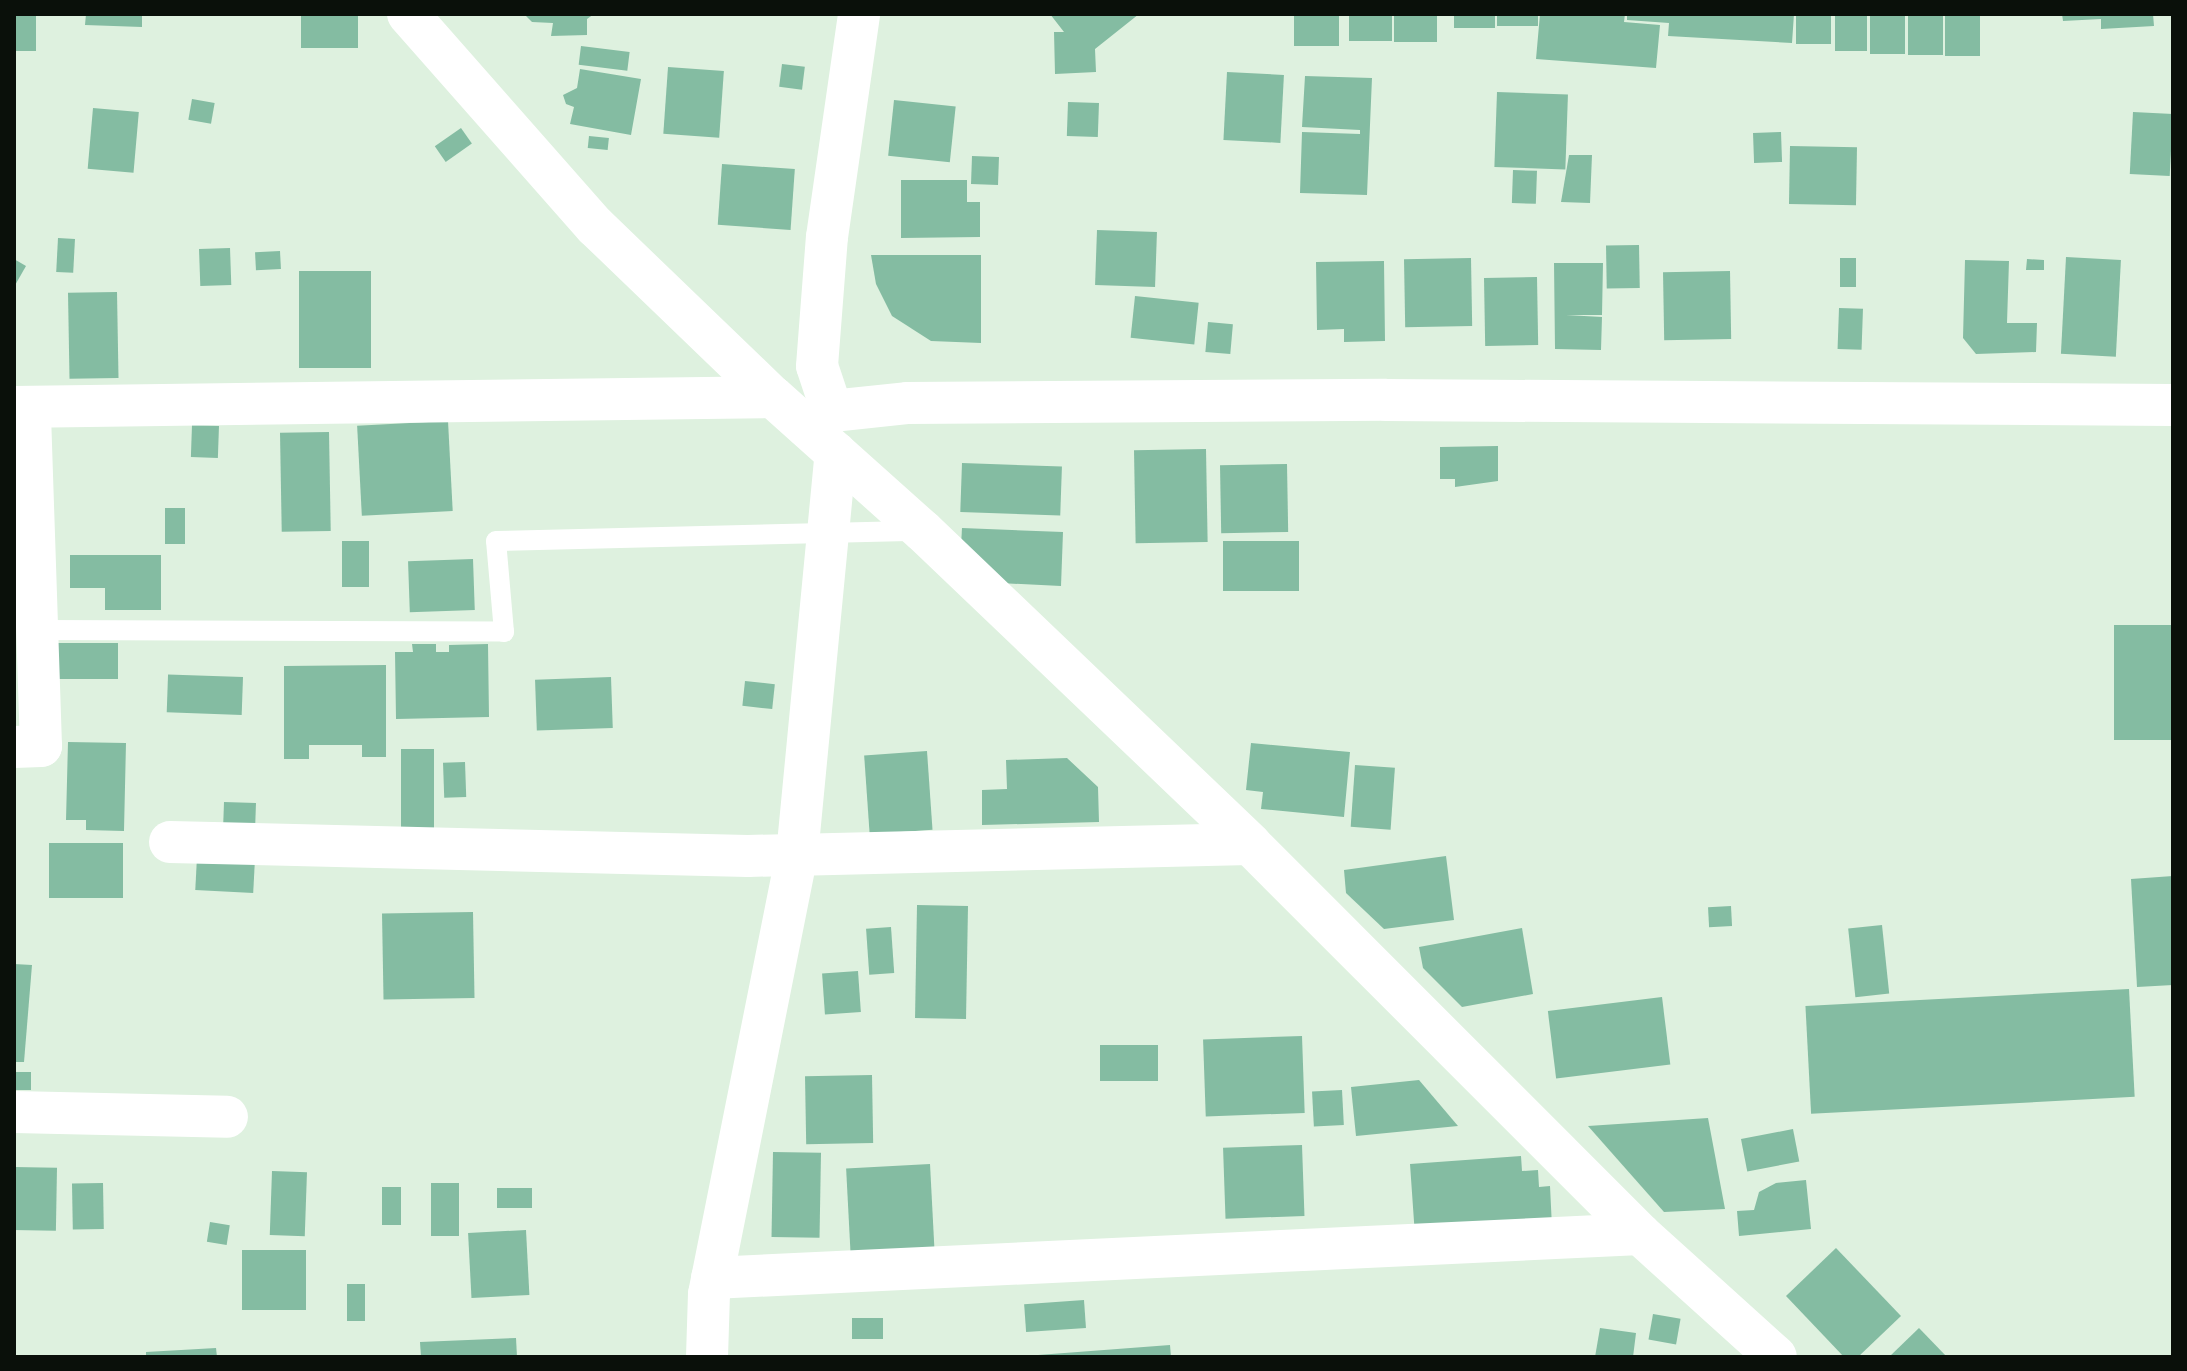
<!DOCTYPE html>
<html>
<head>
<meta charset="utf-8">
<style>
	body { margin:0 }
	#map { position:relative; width:2187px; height:1371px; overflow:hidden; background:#def1df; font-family:"PT Serif",serif }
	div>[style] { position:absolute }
	.building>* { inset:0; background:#84bca2; transform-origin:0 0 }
	.service>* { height:20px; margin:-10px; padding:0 10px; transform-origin:10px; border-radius:10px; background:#fff }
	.minor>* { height:42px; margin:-21px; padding:0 21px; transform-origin:21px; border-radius:21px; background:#fff }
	span { translate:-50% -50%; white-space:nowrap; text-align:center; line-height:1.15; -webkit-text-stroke:6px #ebfeec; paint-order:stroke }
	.frame { position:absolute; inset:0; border:16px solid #0a100a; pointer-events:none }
</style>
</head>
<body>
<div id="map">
	<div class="building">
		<i style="left:14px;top:14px;width:22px;height:37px"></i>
		<i style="clip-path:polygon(86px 14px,142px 14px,142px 27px,85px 25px)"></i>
		<i style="left:301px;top:14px;width:57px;height:34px"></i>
		<i style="clip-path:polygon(524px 14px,594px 14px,587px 19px,587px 35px,551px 36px,553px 23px,532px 22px)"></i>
		<i style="clip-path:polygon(1050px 14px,1139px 14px,1095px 49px,1096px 72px,1055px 74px,1054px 32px,1064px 32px)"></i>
		<i style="left:1294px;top:14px;width:45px;height:32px"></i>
		<i style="left:1349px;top:14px;width:43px;height:27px"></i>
		<i style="left:1394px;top:14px;width:43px;height:28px"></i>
		<i style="left:1454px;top:14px;width:41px;height:14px"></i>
		<i style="left:1497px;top:14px;width:41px;height:12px"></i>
		<i style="clip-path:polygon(1540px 14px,1625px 14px,1624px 22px,1660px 25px,1656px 68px,1536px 59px)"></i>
		<i style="clip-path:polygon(1627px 14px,1794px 14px,1792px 43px,1668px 36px,1669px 23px,1627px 20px)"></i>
		<i style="left:1796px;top:14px;width:35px;height:30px"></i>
		<i style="left:1835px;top:14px;width:32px;height:37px"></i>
		<i style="left:1870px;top:14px;width:35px;height:40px"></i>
		<i style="left:1908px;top:14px;width:35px;height:41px"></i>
		<i style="left:1945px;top:14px;width:35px;height:42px"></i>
		<i style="clip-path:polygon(2062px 14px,2153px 14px,2154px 26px,2101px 29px,2101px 19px,2063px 21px)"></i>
		<i style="left:581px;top:46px;width:49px;height:19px;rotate:7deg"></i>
		<i style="left:782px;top:64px;width:23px;height:23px;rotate:7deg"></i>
		<i style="left:668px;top:67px;width:56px;height:67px;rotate:4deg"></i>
		<i style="clip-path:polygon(580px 69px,641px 79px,631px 135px,570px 124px,574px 107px,566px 104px,563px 95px,577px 88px)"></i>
		<i style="left:1227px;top:72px;width:57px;height:68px;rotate:3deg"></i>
		<i style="clip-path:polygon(1305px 76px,1372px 78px,1367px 195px,1300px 193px,1302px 132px,1360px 134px,1360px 130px,1302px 127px)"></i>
		<i style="left:1497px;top:92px;width:71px;height:75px;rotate:2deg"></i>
		<i style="left:192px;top:99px;width:23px;height:21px;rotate:10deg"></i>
		<i style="left:894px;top:100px;width:62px;height:56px;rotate:6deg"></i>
		<i style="left:1068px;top:102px;width:31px;height:34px;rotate:2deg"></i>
		<i style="left:93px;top:108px;width:46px;height:61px;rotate:5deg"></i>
		<i style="left:2133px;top:112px;width:40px;height:62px;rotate:3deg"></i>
		<i style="left:461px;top:128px;width:19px;height:32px;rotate:55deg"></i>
		<i style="left:1781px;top:132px;width:30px;height:28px;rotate:88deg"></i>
		<i style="left:589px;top:136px;width:20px;height:12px;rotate:6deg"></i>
		<i style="left:1790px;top:146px;width:67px;height:58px;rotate:1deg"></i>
		<i style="clip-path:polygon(1569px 155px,1592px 155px,1590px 203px,1561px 202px)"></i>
		<i style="left:972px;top:156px;width:27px;height:28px;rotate:2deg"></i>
		<i style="left:722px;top:164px;width:73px;height:61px;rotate:4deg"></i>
		<i style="left:1513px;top:170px;width:24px;height:33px;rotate:2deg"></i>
		<i style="clip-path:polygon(901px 180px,967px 180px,967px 202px,980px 202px,980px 237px,901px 238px)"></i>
		<i style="left:1097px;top:230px;width:60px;height:55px;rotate:2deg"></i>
		<i style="left:58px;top:238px;width:17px;height:34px;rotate:3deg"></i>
		<i style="left:1639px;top:245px;width:43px;height:33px;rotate:89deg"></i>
		<i style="left:230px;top:248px;width:37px;height:31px;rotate:88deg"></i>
		<i style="left:280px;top:251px;width:18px;height:25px;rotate:87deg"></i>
		<i style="clip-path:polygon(871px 255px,981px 255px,981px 343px,931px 341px,892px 316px,876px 284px)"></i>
		<i style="left:2066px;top:257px;width:55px;height:97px;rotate:3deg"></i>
		<i style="left:1471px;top:258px;width:68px;height:67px;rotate:89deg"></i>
		<i style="left:1840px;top:258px;width:16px;height:29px"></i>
		<i style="clip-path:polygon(14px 259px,26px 266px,14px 287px)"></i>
		<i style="clip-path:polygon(2027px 259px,2044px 260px,2044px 270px,2026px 270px)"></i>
		<i style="clip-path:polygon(1965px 260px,2009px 261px,2007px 323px,2037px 323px,2036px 352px,1976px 354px,1963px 338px)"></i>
		<i style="clip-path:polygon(1384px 261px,1385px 341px,1344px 342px,1344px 329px,1317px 330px,1316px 262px)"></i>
		<i style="clip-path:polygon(1554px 263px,1603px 263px,1602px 315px,1566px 315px,1602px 317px,1601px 350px,1555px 349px)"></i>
		<i style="left:299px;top:271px;width:72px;height:97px"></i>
		<i style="left:1730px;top:271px;width:68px;height:67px;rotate:89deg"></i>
		<i style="left:1537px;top:277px;width:68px;height:53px;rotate:89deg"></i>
		<i style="left:117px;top:292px;width:86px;height:49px;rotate:89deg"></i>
		<i style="left:1135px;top:296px;width:64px;height:42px;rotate:6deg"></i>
		<i style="left:1839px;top:308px;width:24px;height:41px;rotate:2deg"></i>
		<i style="left:1208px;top:322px;width:25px;height:30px;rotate:5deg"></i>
		<i style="left:448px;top:421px;width:90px;height:91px;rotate:87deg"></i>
		<i style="left:192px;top:425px;width:27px;height:32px;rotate:2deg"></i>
		<i style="left:329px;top:432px;width:99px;height:49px;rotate:89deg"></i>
		<i style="clip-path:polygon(1498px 446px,1498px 481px,1455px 487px,1455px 479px,1440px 479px,1440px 447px)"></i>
		<i style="left:1206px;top:449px;width:93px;height:72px;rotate:89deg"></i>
		<i style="left:962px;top:463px;width:100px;height:49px;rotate:2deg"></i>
		<i style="left:1287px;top:464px;width:68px;height:67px;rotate:89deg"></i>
		<i style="left:165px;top:508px;width:20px;height:36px"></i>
		<i style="clip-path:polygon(962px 528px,1063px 532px,1061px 586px,1000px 583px,961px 546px)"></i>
		<i style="left:342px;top:541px;width:27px;height:46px"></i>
		<i style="left:1299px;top:541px;width:50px;height:76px;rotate:90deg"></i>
		<i style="clip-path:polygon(70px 555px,161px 555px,161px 610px,105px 610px,105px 588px,70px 588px)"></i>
		<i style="left:473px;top:559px;width:51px;height:65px;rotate:88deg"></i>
		<i style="left:2173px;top:625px;width:115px;height:59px;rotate:90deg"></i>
		<i style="left:118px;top:643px;width:36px;height:62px;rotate:90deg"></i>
		<i style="clip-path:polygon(412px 644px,436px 644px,436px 652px,449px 652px,449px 645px,488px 644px,489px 717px,396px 719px,395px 652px,413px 652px)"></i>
		<i style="clip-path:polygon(386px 665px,386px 757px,362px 757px,362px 745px,309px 745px,309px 759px,284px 759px,284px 666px)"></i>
		<i style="left:243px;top:677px;width:38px;height:75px;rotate:92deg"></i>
		<i style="left:611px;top:677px;width:51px;height:76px;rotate:88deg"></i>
		<i style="left:745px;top:681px;width:30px;height:25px;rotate:6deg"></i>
		<i style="clip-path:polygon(68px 742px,126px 743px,124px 831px,86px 830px,86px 820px,66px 820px)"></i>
		<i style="clip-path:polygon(1251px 743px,1350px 752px,1344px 817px,1261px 809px,1263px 792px,1246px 790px)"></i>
		<i style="left:401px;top:749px;width:33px;height:81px"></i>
		<i style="left:927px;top:751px;width:79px;height:63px;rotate:86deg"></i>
		<i style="clip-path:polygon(1067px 758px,1098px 787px,1099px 822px,982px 825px,982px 790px,1007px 789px,1006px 760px)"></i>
		<i style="left:465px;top:762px;width:35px;height:22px;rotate:88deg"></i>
		<i style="left:1355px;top:765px;width:40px;height:62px;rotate:4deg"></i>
		<i style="left:224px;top:802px;width:32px;height:28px;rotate:2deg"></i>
		<i style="left:49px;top:843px;width:74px;height:55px"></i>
		<i style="clip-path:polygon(1446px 856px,1454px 920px,1384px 929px,1346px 893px,1344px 870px)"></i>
		<i style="left:197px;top:857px;width:58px;height:33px;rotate:3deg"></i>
		<i style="clip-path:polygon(2173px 876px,2173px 985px,2137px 987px,2131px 879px)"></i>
		<i style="left:968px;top:906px;width:113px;height:51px;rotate:91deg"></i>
		<i style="left:1731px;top:906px;width:20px;height:23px;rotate:87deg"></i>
		<i style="left:473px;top:912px;width:86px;height:91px;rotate:89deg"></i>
		<i style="left:1882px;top:925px;width:69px;height:34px;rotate:84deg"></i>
		<i style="left:891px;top:927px;width:46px;height:25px;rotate:86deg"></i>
		<i style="clip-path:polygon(1522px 928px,1533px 994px,1462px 1007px,1423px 968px,1419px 947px)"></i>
		<i style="clip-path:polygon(14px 964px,32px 965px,24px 1062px,14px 1062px)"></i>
		<i style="left:858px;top:971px;width:41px;height:36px;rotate:86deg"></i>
		<i style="left:2129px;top:989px;width:108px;height:324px;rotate:87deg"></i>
		<i style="left:1662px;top:997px;width:68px;height:115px;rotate:83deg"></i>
		<i style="left:1302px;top:1036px;width:77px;height:99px;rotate:88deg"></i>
		<i style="left:1158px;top:1045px;width:36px;height:58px;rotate:90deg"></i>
		<i style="left:14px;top:1072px;width:17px;height:18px"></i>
		<i style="left:872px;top:1075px;width:68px;height:67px;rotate:89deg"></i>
		<i style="clip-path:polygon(1419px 1080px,1458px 1126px,1356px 1136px,1351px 1087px)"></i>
		<i style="left:1342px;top:1090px;width:35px;height:30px;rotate:87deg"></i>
		<i style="clip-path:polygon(1708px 1118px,1725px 1209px,1664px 1212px,1588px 1126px)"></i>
		<i style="left:1793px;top:1129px;width:33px;height:53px;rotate:79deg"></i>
		<i style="left:1302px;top:1145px;width:71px;height:79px;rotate:88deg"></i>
		<i style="left:773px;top:1152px;width:48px;height:85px;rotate:1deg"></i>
		<i style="clip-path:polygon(1521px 1156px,1522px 1171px,1538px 1170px,1539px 1187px,1550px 1186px,1552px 1227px,1415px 1236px,1410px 1164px)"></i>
		<i style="left:930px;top:1164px;width:85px;height:84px;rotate:87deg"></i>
		<i style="left:14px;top:1167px;width:43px;height:63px;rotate:1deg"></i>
		<i style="left:272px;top:1171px;width:35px;height:64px;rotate:2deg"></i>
		<i style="clip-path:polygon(1806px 1180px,1811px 1229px,1739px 1236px,1737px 1211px,1754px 1210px,1759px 1192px,1776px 1183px)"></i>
		<i style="left:103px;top:1183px;width:46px;height:31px;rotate:89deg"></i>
		<i style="left:431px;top:1183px;width:28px;height:53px"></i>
		<i style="left:382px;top:1187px;width:19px;height:38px"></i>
		<i style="left:532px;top:1188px;width:20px;height:35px;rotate:90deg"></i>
		<i style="left:210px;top:1222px;width:20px;height:20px;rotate:9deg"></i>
		<i style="left:526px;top:1230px;width:65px;height:58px;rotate:87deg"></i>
		<i style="clip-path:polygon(1836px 1248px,1901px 1316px,1858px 1357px,1844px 1357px,1786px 1296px)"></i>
		<i style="left:306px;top:1250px;width:60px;height:64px;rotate:90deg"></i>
		<i style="left:365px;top:1284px;width:37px;height:18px;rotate:90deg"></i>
		<i style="left:1084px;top:1300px;width:28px;height:60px;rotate:86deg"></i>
		<i style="left:1653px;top:1314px;width:28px;height:26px;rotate:10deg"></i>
		<i style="left:852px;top:1318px;width:31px;height:21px"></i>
		<i style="clip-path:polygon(1600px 1328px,1636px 1333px,1633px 1357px,1595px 1357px)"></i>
		<i style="clip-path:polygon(1919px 1328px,1947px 1357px,1889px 1357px)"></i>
		<i style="clip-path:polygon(516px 1338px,517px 1357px,421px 1357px,420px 1342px)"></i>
		<i style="clip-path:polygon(1170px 1345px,1171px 1357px,1038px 1357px,1038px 1355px)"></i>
		<i style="clip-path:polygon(216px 1348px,217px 1357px,146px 1357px,146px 1352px)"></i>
	</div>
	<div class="service">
		<i style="left:39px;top:630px;width:465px;rotate:0.2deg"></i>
		<i style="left:504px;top:632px;width:91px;rotate:-95deg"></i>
		<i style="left:496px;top:541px;width:423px;rotate:-1.4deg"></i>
	</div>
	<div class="minor">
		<i style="left:408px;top:14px;width:283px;rotate:48.6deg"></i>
		<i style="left:595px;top:226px;width:247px;rotate:43.9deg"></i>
		<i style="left:773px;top:397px;width:201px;rotate:41.8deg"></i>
		<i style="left:923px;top:531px;width:453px;rotate:43.7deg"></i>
		<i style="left:1250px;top:844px;width:552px;rotate:45deg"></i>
		<i style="left:1640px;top:1234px;width:183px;rotate:42.1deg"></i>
		<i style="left:14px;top:407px;width:759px;rotate:-0.75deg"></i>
		<i style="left:832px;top:411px;width:47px;rotate:-108.4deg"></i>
		<i style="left:817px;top:366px;width:129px;rotate:-85.6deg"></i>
		<i style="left:827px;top:237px;width:225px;rotate:-81.8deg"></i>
		<i style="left:807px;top:427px;width:30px;rotate:-33deg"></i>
		<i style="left:832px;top:411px;width:75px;rotate:-6.1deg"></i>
		<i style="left:907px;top:403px;width:479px;rotate:-0.4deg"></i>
		<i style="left:1386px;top:400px;width:787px;rotate:0.36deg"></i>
		<i style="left:14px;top:747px;width:27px;rotate:-2deg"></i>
		<i style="left:41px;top:746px;width:339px;rotate:-91.9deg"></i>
		<i style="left:170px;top:842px;width:578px;rotate:1.39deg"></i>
		<i style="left:748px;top:856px;width:502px;rotate:-1.37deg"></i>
		<i style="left:14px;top:1112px;width:213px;rotate:1.3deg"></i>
		<i style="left:712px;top:1278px;width:929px;rotate:-2.71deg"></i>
		<i style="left:707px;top:1357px;width:63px;rotate:-88.2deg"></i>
		<i style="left:709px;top:1294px;width:448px;rotate:-78.7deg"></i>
		<i style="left:797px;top:855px;width:404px;rotate:-84.5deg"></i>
	</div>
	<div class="frame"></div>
</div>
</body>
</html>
